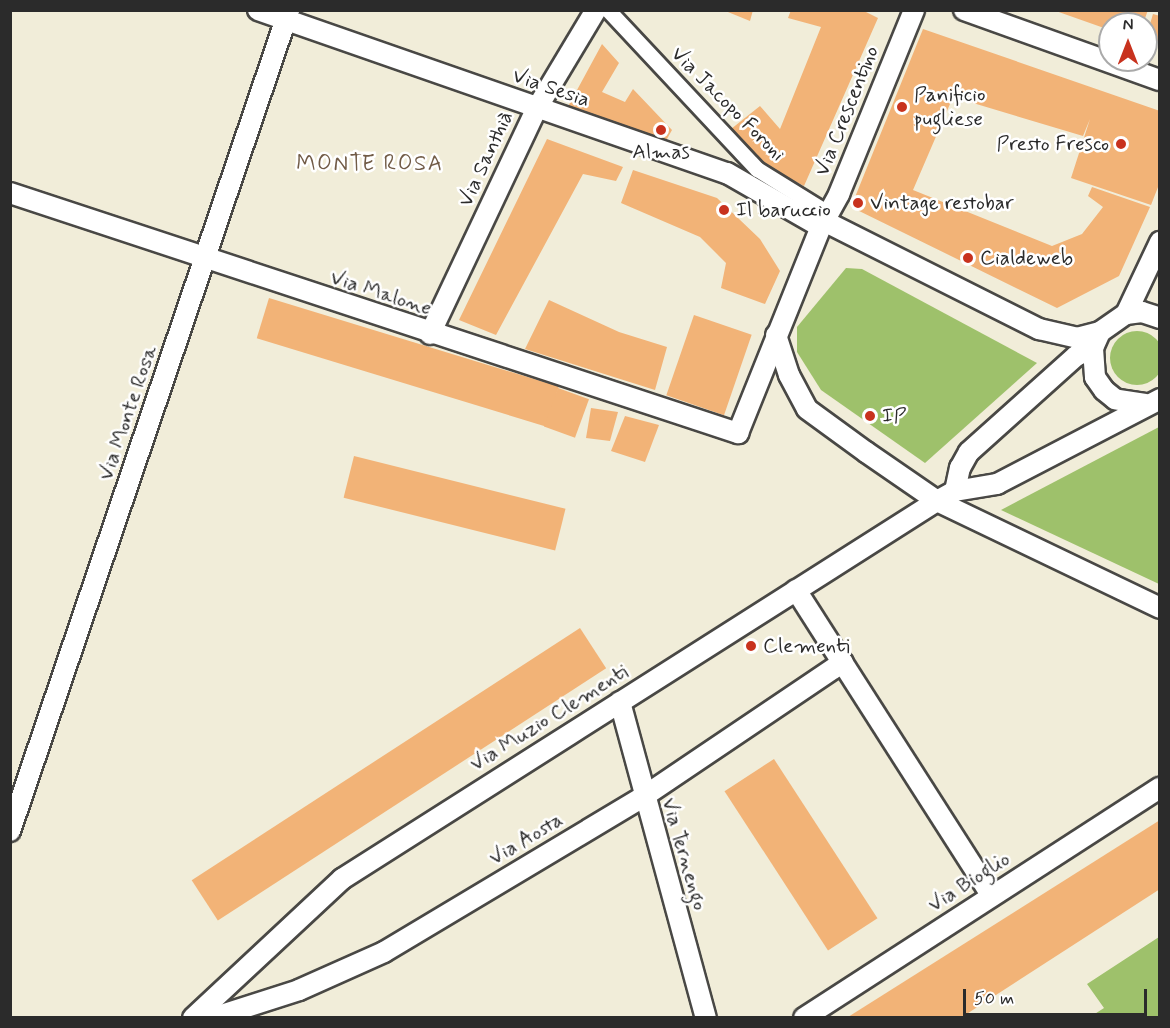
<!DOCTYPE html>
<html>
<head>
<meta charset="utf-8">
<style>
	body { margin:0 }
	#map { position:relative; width:1170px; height:1028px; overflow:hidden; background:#f1edd9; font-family:Mynerve,sans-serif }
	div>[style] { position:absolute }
	.green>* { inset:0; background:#9ec16b }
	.round { border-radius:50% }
	.building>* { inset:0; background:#f2b377; transform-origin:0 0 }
	.roads { filter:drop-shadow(2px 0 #494845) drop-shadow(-2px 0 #494845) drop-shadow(0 2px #494845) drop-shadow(0 -2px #494845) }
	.pedestrian>* { height:15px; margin:-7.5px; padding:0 7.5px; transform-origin:7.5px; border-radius:7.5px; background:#fff }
	.minor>* { height:20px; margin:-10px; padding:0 10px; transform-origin:10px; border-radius:10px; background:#fff }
	.dots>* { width:16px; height:16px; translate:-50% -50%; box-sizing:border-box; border:3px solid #fff; border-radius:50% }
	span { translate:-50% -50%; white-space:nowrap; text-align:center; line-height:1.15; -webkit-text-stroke:5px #fff; paint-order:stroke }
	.street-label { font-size:21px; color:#2b2b2b }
	.poi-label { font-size:21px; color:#2b2b2b }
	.left { translate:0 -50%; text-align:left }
	.right { translate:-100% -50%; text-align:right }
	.neighbourhood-label { font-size:22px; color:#715b46; letter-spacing:1.5px }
	.frame { position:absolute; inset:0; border:12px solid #2b2b2b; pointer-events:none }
	.north { position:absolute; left:1098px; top:12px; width:60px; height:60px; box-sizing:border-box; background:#fff; border:2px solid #aaa; border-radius:50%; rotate:0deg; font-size:16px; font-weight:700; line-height:24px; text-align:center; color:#2b2b2b }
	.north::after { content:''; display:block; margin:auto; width:21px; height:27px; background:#c8321e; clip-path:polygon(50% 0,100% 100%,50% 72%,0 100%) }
	.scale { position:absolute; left:963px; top:989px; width:184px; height:27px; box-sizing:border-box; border:3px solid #2b2b2b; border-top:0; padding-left:8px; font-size:18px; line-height:21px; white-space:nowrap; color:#2b2b2b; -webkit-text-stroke:4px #fff; paint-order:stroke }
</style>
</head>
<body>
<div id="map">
	<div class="green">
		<i style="clip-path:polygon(846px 268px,862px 269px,1037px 363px,925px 463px,821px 390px,797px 352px,797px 327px)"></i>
		<i class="round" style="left:1110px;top:331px;width:54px;height:54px"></i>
		<i style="clip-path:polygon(1159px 427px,1159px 584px,1001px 510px)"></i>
		<i style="clip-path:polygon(1159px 937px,1159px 1017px,1090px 1017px,1104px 1008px,1087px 984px)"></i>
	</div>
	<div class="building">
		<i style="clip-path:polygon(723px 10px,753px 10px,750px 21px)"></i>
		<i style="clip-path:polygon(791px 10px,862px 10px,878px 18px,804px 186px,752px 159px,731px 129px,760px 106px,780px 129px,821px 27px,788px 18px)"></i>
		<i style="clip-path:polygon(1053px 10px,1148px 10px,1143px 24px,1106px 22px,1104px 28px)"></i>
		<i style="clip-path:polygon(1153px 14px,1160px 16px,1160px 42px,1146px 37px)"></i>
		<i style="clip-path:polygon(923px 29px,1160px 111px,1160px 182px,1151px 205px,1071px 178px,1090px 119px,1083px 136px,953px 97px,913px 190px,1052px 246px,1082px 234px,1103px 207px,1088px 196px,1092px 187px,1150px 207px,1119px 276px,1057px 308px,851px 207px)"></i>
		<i style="clip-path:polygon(602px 44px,619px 63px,602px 92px,625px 102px,633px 89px,672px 130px,663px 146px,564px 114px)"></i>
		<i style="clip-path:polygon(547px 139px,623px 167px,616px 181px,583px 174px,496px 335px,459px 320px)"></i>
		<i style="clip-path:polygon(633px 170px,717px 198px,760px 239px,780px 271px,765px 304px,721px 288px,726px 263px,700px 237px,621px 203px)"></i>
		<i style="left:269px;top:298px;width:303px;height:42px;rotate:17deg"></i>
		<i style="clip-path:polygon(549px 300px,619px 332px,667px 347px,655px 390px,525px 349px)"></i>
		<i style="left:694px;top:315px;width:61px;height:85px;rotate:19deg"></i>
		<i style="left:558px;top:388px;width:33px;height:41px;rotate:20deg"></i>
		<i style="clip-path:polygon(591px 408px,618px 412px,610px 441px,586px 438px)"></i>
		<i style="clip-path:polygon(625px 416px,659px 425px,645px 462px,611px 451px)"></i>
		<i style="left:354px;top:456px;width:218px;height:43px;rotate:14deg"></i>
		<i style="left:580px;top:628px;width:48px;height:463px;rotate:57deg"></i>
		<i style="left:774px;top:759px;width:190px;height:59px;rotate:57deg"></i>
		<i style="clip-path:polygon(1160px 820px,1160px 889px,962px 1017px,848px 1017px)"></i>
	</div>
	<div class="roads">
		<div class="pedestrian">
			<i style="left:608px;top:10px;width:218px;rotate:46.9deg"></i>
			<i style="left:757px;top:169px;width:84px;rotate:31.8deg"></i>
		</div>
		<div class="minor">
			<i style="left:258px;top:10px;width:497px;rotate:19.2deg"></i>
			<i style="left:727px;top:173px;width:108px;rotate:29.9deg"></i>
			<i style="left:964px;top:10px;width:208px;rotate:19.7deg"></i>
			<i style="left:10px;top:193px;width:767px;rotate:18.25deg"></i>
			<i style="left:738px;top:433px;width:222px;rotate:-68.1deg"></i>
			<i style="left:821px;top:227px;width:38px;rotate:-61deg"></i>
			<i style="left:839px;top:194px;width:199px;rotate:-67.8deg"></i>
			<i style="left:824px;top:221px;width:241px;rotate:26.7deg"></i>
			<i style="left:1039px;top:329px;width:39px;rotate:13deg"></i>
			<i style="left:1077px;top:338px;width:24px;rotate:-15deg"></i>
			<i style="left:1126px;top:314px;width:80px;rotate:-64.7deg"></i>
			<i style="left:430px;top:334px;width:250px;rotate:-64.7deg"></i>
			<i style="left:537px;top:108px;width:114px;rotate:-59deg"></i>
			<i style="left:776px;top:335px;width:42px;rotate:72deg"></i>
			<i style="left:789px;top:375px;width:38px;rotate:62deg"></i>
			<i style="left:807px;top:409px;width:73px;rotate:36.1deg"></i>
			<i style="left:866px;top:452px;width:86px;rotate:34.6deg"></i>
			<i style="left:937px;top:501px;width:247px;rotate:25.6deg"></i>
			<i style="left:1145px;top:404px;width:30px;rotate:-171deg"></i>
			<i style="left:1115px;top:399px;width:14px;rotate:-141deg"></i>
			<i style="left:1104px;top:390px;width:16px;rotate:-125deg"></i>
			<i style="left:1095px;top:377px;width:29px;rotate:-94deg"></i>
			<i style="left:1093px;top:348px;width:17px;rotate:-66deg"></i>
			<i style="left:1100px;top:332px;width:32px;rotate:-35deg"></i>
			<i style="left:1126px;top:314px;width:16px;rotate:-7deg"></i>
			<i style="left:1142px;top:312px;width:19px;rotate:18deg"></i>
			<i style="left:955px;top:491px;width:24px;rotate:-78deg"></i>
			<i style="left:960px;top:468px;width:18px;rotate:-61deg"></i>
			<i style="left:969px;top:452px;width:144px;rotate:-41.9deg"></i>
			<i style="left:1076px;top:356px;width:19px;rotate:-25deg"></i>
			<i style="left:796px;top:590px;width:363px;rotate:57.4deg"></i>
			<i style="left:620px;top:702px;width:327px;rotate:74.8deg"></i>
			<i style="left:10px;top:831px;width:867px;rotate:-71.23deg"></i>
			<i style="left:193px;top:1018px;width:204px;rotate:-43deg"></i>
			<i style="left:342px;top:879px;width:705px;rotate:-32.43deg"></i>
			<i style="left:937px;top:501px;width:21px;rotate:-29deg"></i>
			<i style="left:955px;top:491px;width:43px;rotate:-9.5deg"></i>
			<i style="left:997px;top:484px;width:184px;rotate:-27.5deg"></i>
			<i style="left:212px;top:1018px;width:91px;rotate:-17.8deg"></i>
			<i style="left:299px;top:990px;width:93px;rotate:-24.1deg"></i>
			<i style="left:384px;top:952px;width:302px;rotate:-30.9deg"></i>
			<i style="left:643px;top:797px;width:241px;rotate:-34deg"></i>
			<i style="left:804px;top:1018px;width:424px;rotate:-32.9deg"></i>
		</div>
	</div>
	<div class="dots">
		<i style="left:902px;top:107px;background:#c8321e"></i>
		<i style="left:661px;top:130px;background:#c8321e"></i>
		<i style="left:1121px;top:144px;background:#c8321e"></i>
		<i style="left:858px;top:203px;background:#c8321e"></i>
		<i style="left:724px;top:210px;background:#c8321e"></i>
		<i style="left:968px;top:258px;background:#c8321e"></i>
		<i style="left:870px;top:416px;background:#c8321e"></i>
		<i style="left:751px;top:646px;background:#c8321e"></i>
	</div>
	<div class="street-label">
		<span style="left:551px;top:88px;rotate:19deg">Via Sesia</span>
		<span style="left:728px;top:104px;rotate:45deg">Via Jacopo Foroni</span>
		<span style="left:847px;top:111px;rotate:-68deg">Via Crescentino</span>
		<span style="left:486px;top:159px;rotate:-65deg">Via Santhià</span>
		<span style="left:381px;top:293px;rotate:18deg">Via Malone</span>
		<span style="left:128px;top:413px;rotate:-71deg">Via Monte Rosa</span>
		<span style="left:549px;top:718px;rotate:-32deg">Via Muzio Clementi</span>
		<span style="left:526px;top:839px;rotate:-31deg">Via Aosta</span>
		<span style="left:684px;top:854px;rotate:74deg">Via Ternengo</span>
		<span style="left:969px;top:882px;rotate:-33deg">Via Bioglio</span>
	</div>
	<div class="poi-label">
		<span class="left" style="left:914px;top:107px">Panificio<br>pugliese</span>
		<span class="right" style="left:1109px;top:144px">Presto Fresco</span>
		<span style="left:661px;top:152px">Almas</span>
		<span class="left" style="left:870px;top:203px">Vintage restobar</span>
		<span class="left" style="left:736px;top:210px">Il baruccio</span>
		<span class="left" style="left:980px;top:258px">Cialdeweb</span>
		<span class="left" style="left:882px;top:416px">IP</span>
		<span class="left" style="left:763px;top:646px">Clementi</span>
	</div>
	<div class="neighbourhood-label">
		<span style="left:370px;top:165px">MONTE ROSA</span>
	</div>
	<div class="frame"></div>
	<div class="north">N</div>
	<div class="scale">50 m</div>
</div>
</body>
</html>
